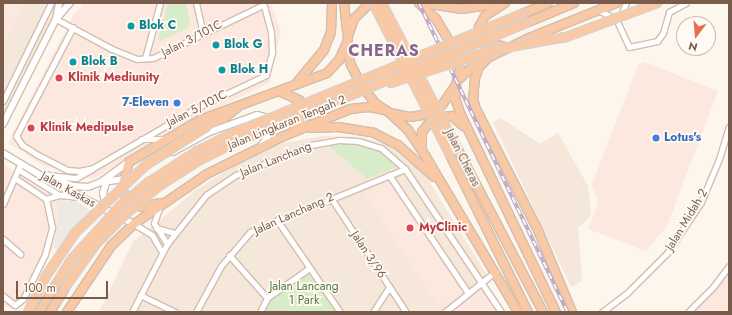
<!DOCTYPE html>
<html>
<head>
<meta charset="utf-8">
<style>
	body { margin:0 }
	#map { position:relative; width:732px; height:315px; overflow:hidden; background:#fdf6ec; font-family:Jost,sans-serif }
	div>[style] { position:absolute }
	.residential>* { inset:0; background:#f5e8da }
	.commercial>* { inset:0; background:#fde8e0; transform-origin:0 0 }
	.industrial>* { inset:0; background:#efe9e4 }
	.green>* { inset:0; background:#d8ecc9 }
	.roads { filter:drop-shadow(1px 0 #d1beb0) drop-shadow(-1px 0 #d1beb0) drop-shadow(0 1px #d1beb0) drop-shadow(0 -1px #d1beb0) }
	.minor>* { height:5px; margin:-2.5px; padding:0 2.5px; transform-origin:2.5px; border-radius:2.5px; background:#fff }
	.tertiary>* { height:6px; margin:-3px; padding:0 3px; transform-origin:3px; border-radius:3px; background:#fff }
	.trunk>* { height:8px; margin:-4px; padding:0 4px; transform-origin:4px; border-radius:4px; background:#f9c8a4 }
	.rail>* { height:3.5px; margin-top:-1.75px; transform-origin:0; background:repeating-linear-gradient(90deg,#fffaf3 0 6px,#b9a8c9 0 12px); box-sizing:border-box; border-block:1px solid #b9a8c9 }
	.bridges { filter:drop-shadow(1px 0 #dad1cd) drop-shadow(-1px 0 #dad1cd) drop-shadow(0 1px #dad1cd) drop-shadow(0 -1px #dad1cd) }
	.trunk-bridge>* { height:8px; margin:-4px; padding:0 4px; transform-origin:4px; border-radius:4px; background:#f9c8a4 }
	.dots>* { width:11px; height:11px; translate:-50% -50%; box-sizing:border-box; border:2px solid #fffaf3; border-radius:50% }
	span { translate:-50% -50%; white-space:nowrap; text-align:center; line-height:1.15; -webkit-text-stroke:3.5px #fffaf3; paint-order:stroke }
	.culture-label { font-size:12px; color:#0d838f; font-weight:700 }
	.left { translate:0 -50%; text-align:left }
	.street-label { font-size:12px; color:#7a5c4d }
	.health-label { font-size:12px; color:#be3a42; font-weight:700 }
	.shop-label { font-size:12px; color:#366cbe; font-weight:700 }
	.right { translate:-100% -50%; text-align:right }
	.park-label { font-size:12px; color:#537a41 }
	.district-label { font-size:16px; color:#846695; font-weight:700; letter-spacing:1px }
	.frame { position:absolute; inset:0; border:4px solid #7a5c4d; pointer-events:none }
	.north { position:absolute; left:676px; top:16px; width:40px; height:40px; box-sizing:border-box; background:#fffaf3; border:1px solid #cabbb1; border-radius:50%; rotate:196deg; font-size:11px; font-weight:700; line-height:16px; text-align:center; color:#7a5c4d }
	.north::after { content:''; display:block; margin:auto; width:14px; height:18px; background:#e76f51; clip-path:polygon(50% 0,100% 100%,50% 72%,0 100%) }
	.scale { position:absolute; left:16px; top:281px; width:92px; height:18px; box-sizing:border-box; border:2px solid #7a5c4d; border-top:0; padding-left:5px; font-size:12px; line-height:14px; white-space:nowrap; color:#7a5c4d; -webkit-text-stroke:3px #fffaf3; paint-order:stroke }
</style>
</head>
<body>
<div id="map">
	<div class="residential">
		<i style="clip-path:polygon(3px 3px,57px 3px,49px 26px,3px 119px)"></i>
		<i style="clip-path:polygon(501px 118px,540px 144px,558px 133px,588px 186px,591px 215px,578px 228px,582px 281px,571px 287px,493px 122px)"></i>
		<i style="clip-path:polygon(323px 136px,363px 137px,391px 147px,427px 178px,490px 280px,450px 312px,99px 312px,133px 242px,196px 190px,243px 160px,283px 143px)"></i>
	</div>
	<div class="commercial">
		<i style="clip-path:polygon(3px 3px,24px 3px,3px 44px)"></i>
		<i style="clip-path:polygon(85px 3px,271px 3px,281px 32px,269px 83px,185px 123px,94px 179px,44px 166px,8px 143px,74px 13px)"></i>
		<i style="clip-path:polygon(644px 62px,718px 91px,667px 226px,646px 251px,588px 229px,598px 204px,592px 184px,638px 65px)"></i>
		<i style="clip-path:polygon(3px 164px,55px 198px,58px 219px,54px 247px,16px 312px,3px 304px)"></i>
		<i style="left:389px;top:178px;width:136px;height:29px;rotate:57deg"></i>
		<i style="clip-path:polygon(729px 266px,729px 312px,689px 312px)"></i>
		<i style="clip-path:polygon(483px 287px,498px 312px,454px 312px,454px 309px)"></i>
	</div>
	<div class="industrial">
		<i style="clip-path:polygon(55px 198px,78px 202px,90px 210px,58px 250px,54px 247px,58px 219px)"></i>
	</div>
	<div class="green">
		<i style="clip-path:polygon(168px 3px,186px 3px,190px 22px,188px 28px,161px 41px,158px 39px)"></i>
		<i style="clip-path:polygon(337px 142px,372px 147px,390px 158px,396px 167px,367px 179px,328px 145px)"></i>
		<i style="clip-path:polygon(308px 269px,340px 312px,260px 312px,267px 298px)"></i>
	</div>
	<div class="roads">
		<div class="minor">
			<i style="left:196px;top:3px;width:31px;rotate:77deg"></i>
			<i style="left:600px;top:11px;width:18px;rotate:27deg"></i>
			<i style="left:616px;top:19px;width:31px;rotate:65deg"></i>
			<i style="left:629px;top:47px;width:29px;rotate:-12deg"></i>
			<i style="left:657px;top:41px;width:10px;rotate:-53deg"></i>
			<i style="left:663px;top:33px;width:22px;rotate:-74deg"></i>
			<i style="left:669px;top:12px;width:19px;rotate:-28deg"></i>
			<i style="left:620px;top:17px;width:15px;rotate:-67deg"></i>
			<i style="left:56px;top:19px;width:64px;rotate:28.2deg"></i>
			<i style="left:112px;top:49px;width:27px;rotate:22deg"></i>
			<i style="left:137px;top:59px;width:16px;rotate:-4deg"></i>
			<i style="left:153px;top:58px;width:122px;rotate:-25.7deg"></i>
			<i style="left:73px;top:27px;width:123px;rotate:117.6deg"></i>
			<i style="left:16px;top:136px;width:11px;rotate:56deg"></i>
			<i style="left:22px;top:145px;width:19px;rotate:32deg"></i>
			<i style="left:38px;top:155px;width:34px;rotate:27deg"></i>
			<i style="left:68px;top:170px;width:11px;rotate:5deg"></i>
			<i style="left:79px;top:171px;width:14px;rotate:-12deg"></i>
			<i style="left:93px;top:168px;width:119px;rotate:-30.2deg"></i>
			<i style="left:196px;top:108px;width:77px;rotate:-25.2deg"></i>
			<i style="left:266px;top:75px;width:24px;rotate:-75deg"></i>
			<i style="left:272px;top:52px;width:20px;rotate:-93deg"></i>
			<i style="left:271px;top:32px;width:30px;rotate:-105deg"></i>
			<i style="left:145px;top:58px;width:57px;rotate:-74.7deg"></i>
			<i style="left:3px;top:101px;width:109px;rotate:-63.9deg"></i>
			<i style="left:141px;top:139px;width:22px"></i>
			<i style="left:19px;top:170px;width:47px;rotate:32deg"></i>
			<i style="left:50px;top:175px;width:26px;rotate:7deg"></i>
			<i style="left:76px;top:178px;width:18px;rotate:-29deg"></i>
			<i style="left:389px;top:175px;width:142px;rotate:56.2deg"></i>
			<i style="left:331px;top:198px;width:136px;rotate:56.7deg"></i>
			<i style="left:46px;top:199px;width:14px;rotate:-17deg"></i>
			<i style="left:59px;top:195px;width:20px;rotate:6deg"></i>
			<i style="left:3px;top:204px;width:40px;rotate:-66.6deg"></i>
			<i style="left:159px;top:209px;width:15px;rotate:110deg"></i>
			<i style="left:154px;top:223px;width:25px;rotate:58deg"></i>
			<i style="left:277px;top:220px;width:112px;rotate:55.6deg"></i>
			<i style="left:134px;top:224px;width:21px;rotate:31deg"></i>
			<i style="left:152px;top:235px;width:20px;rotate:60deg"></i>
			<i style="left:156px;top:228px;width:20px;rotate:15deg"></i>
			<i style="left:3px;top:239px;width:23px;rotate:41deg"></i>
			<i style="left:229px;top:255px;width:57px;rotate:48.5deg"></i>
			<i style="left:140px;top:295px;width:39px;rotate:26deg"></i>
			<i style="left:3px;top:296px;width:15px;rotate:37deg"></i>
			<i style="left:15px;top:305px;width:10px;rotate:-37deg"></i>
			<i style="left:23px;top:299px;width:50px;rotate:-63.9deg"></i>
			<i style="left:45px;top:254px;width:28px;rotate:-75deg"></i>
			<i style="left:52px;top:227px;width:29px;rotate:-102deg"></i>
			<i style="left:46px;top:199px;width:37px;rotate:-146deg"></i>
			<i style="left:132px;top:312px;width:76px;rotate:-62.8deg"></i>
			<i style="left:167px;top:244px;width:63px;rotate:-51.5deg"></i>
			<i style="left:206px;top:195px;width:36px;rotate:-34deg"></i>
			<i style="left:236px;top:175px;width:81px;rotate:-21.8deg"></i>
			<i style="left:311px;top:145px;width:28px;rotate:-10deg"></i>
			<i style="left:339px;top:140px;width:19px;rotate:3deg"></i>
			<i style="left:358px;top:141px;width:24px;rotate:17deg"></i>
			<i style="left:381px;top:148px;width:32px;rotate:41deg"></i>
			<i style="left:405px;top:169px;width:172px;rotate:56.1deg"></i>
			<i style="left:196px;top:312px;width:52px;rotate:-61.5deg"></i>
			<i style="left:221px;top:266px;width:45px;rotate:-49.5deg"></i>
			<i style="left:250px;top:232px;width:167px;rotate:-22.1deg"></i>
			<i style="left:260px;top:312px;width:16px;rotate:-63deg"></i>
			<i style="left:267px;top:298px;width:50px;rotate:-35.3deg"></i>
			<i style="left:373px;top:312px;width:30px;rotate:-57deg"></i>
			<i style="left:445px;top:312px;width:65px;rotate:-38.8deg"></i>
			<i style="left:602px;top:312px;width:31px;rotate:-37deg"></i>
			<i style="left:627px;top:293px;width:57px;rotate:-45deg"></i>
			<i style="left:667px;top:253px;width:61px;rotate:-56.3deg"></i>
			<i style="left:701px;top:202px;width:47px;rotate:-67.3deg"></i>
			<i style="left:719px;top:159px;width:34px;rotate:-73deg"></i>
			<i style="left:688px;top:312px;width:35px;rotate:-45deg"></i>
			<i style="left:713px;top:287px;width:26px;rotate:-53deg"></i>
		</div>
		<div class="tertiary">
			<i style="left:56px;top:19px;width:21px;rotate:-49deg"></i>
			<i style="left:3px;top:124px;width:118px;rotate:-63.2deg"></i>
			<i style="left:56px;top:19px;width:16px;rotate:-79deg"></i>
			<i style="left:173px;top:152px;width:39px;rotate:-29deg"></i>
			<i style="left:207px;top:133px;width:53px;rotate:-19.8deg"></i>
			<i style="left:257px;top:115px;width:11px;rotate:15deg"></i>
			<i style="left:268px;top:118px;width:10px;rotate:66deg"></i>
			<i style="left:272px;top:127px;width:11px;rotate:112deg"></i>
			<i style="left:268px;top:137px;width:14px;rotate:129deg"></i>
			<i style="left:3px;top:153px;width:55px;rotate:30.8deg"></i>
			<i style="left:50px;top:181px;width:94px;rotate:27.1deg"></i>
			<i style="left:47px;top:175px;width:28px;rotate:23deg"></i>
			<i style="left:73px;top:186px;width:15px;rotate:4deg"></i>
			<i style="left:88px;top:187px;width:14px;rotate:-21deg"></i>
			<i style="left:101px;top:182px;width:34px;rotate:-36deg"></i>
			<i style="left:101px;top:182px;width:26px;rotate:-7deg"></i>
			<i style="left:106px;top:206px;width:13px;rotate:-103deg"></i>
			<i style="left:103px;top:193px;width:14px;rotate:-73deg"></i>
		</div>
		<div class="trunk">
			<i style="left:344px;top:3px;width:30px;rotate:84deg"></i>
			<i style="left:370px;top:3px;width:23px;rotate:135deg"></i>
			<i style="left:354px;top:19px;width:18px;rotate:109deg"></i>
			<i style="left:348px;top:36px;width:16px;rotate:94deg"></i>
			<i style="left:347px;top:52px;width:14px;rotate:73deg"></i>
			<i style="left:351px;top:65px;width:22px;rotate:63deg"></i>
			<i style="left:361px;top:85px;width:23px;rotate:52deg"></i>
			<i style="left:375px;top:103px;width:18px;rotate:34deg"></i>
			<i style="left:390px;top:113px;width:20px;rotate:11deg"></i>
			<i style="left:410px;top:117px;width:18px;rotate:-9deg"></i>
			<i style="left:428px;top:114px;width:17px;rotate:-33deg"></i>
			<i style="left:442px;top:105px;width:24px;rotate:-55deg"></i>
			<i style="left:456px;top:85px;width:16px;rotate:-76deg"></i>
			<i style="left:460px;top:69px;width:21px;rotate:-107deg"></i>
			<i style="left:454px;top:49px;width:35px;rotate:-121deg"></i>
			<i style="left:436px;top:19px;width:23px;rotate:-137deg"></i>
			<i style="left:424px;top:3px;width:38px;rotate:9deg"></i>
			<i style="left:462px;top:9px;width:37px;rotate:-9deg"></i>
			<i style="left:522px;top:14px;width:28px;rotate:-23deg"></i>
			<i style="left:526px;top:23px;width:52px;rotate:-22.6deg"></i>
			<i style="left:502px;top:46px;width:17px;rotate:-170deg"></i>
			<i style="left:485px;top:43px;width:17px;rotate:-111deg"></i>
			<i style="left:479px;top:27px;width:13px;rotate:-61deg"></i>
			<i style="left:485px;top:16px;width:24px;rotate:-33deg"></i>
			<i style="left:489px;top:57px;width:14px;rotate:135deg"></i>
			<i style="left:479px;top:67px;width:12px;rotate:110deg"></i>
			<i style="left:475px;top:78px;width:21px;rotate:95deg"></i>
			<i style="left:473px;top:99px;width:10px;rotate:73deg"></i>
			<i style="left:476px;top:109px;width:134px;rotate:62.9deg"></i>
			<i style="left:537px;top:228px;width:91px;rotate:67.4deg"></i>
			<i style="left:459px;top:79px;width:24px;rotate:-42deg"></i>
			<i style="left:477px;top:63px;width:58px;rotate:-25.7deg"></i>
			<i style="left:529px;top:38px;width:94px;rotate:-21.9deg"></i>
			<i style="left:295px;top:85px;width:45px;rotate:-50.4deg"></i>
			<i style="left:324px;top:50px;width:19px;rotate:-69deg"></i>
			<i style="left:331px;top:32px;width:29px;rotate:-88deg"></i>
			<i style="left:456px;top:87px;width:11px;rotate:95deg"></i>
			<i style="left:455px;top:98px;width:18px;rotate:71deg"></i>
			<i style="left:461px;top:115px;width:219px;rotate:64.3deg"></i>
			<i style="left:281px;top:92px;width:20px;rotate:24deg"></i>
			<i style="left:299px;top:100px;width:11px;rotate:49deg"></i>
			<i style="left:306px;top:108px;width:10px;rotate:96deg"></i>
			<i style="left:305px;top:118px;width:16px;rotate:133deg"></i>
			<i style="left:392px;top:115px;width:22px;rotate:43deg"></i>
			<i style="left:408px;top:130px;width:32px;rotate:56deg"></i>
			<i style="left:426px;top:157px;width:180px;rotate:59.3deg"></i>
			<i style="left:206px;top:127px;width:20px;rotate:-27deg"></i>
			<i style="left:224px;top:118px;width:16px;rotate:-38deg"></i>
			<i style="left:311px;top:128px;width:27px;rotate:-2deg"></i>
			<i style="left:338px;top:127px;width:36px;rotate:9deg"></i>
			<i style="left:374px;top:133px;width:27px;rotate:27deg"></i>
			<i style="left:398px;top:145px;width:48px;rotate:41.6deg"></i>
			<i style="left:457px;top:148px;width:185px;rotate:62.3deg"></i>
			<i style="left:422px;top:149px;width:17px;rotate:-90deg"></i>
			<i style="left:422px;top:132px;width:18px;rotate:-52deg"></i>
			<i style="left:433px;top:118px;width:19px;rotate:-6deg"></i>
			<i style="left:452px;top:116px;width:15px;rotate:42deg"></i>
			<i style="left:449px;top:153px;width:178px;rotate:63.6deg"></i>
			<i style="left:160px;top:203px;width:18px;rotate:167deg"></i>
			<i style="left:142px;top:207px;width:15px;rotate:-164deg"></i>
			<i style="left:128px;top:203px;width:16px;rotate:-112deg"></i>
			<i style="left:122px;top:188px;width:27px;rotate:-75deg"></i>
			<i style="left:129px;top:162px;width:82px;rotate:-30.6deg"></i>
			<i style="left:200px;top:120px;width:135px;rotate:-20.3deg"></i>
			<i style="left:327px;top:73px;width:18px;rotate:-47deg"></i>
			<i style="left:339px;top:60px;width:19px;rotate:-65deg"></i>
			<i style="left:39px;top:312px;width:36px;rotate:-58deg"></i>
			<i style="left:50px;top:312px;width:31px;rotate:-58deg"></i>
			<i style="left:67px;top:312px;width:79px;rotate:-56.3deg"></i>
			<i style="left:111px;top:246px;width:32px;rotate:-44deg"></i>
			<i style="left:134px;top:224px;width:88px;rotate:-34.4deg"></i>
			<i style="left:207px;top:174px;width:86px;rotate:-26.3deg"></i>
			<i style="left:284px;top:136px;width:71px;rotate:-22.2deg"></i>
			<i style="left:350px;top:109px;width:19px;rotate:-6deg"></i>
			<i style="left:369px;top:107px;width:15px;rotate:11deg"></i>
		</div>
	</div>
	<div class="rail">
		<i style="left:419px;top:3px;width:343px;rotate:64.3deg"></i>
	</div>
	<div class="bridges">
		<div class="trunk-bridge">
			<i style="left:373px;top:3px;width:168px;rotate:63.1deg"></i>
			<i style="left:382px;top:3px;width:163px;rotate:62.7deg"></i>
			<i style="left:391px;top:83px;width:107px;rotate:-17.9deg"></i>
			<i style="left:493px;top:50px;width:74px;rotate:-10.1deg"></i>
			<i style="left:566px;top:37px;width:97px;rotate:-20.5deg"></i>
			<i style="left:58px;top:281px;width:26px;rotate:-58deg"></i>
			<i style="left:72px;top:259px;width:72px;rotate:-47.8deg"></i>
			<i style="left:120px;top:206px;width:38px;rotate:-40deg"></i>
			<i style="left:149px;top:182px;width:57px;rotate:-32.9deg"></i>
			<i style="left:197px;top:151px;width:39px;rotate:-26deg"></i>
			<i style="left:232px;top:134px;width:314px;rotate:-22.5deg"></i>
			<i style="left:66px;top:286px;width:52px;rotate:-54.5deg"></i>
			<i style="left:96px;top:244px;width:44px;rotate:-45deg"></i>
			<i style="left:127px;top:213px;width:42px;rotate:-40.2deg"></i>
			<i style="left:159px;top:186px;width:49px;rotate:-32.4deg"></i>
			<i style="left:200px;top:160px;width:39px;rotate:-26deg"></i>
			<i style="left:235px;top:143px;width:315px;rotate:-22.4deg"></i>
			<i style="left:28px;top:312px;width:40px;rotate:-63.4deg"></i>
			<i style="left:46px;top:276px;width:52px;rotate:-56deg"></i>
			<i style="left:75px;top:233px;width:98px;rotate:-43.8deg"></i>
			<i style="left:146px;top:165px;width:71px;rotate:-32.3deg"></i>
		</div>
	</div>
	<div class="dots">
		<i style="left:131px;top:26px;background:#0f9aa8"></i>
		<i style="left:216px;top:45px;background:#0f9aa8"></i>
		<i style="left:73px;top:62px;background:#0f9aa8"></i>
		<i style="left:222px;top:70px;background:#0f9aa8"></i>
		<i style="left:59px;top:78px;background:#e0444e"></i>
		<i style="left:177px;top:103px;background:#3f7fe0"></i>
		<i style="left:31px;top:128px;background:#e0444e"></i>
		<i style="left:656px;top:138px;background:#3f7fe0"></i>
		<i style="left:410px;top:228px;background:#e0444e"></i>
	</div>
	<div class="culture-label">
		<span class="left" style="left:139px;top:26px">Blok C</span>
		<span class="left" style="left:224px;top:45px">Blok G</span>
		<span class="left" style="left:81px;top:62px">Blok B</span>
		<span class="left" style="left:230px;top:70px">Blok H</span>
	</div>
	<div class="street-label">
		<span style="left:192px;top:39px;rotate:-27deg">Jalan 3/101C</span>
		<span style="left:197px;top:109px;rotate:-27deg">Jalan 5/101C</span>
		<span style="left:287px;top:123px;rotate:-22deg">Jalan Lingkaran Tengah 2</span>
		<span style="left:462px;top:158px;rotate:63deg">Jalan Cheras</span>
		<span style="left:276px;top:160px;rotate:-22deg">Jalan Lanchang</span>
		<span style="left:68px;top:190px;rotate:29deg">Jalan Kaskas</span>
		<span style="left:294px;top:214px;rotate:-24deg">Jalan Lanchang 2</span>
		<span style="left:687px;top:220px;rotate:-59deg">Jalan Midah 2</span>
		<span style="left:368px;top:255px;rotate:57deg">Jalan 3/96</span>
	</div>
	<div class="health-label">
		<span class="left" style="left:68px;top:78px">Klinik Mediunity</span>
		<span class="left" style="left:40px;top:128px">Klinik Medipulse</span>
		<span class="left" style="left:419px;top:228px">MyClinic</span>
	</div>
	<div class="shop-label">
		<span class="right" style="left:169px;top:103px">7-Eleven</span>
		<span class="left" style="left:664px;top:138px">Lotus's</span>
	</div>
	<div class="park-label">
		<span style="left:304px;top:294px">Jalan Lancang<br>1 Park</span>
	</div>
	<div class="district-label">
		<span style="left:384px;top:51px">CHERAS</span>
	</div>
	<div class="frame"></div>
	<div class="north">N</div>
	<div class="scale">100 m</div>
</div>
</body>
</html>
